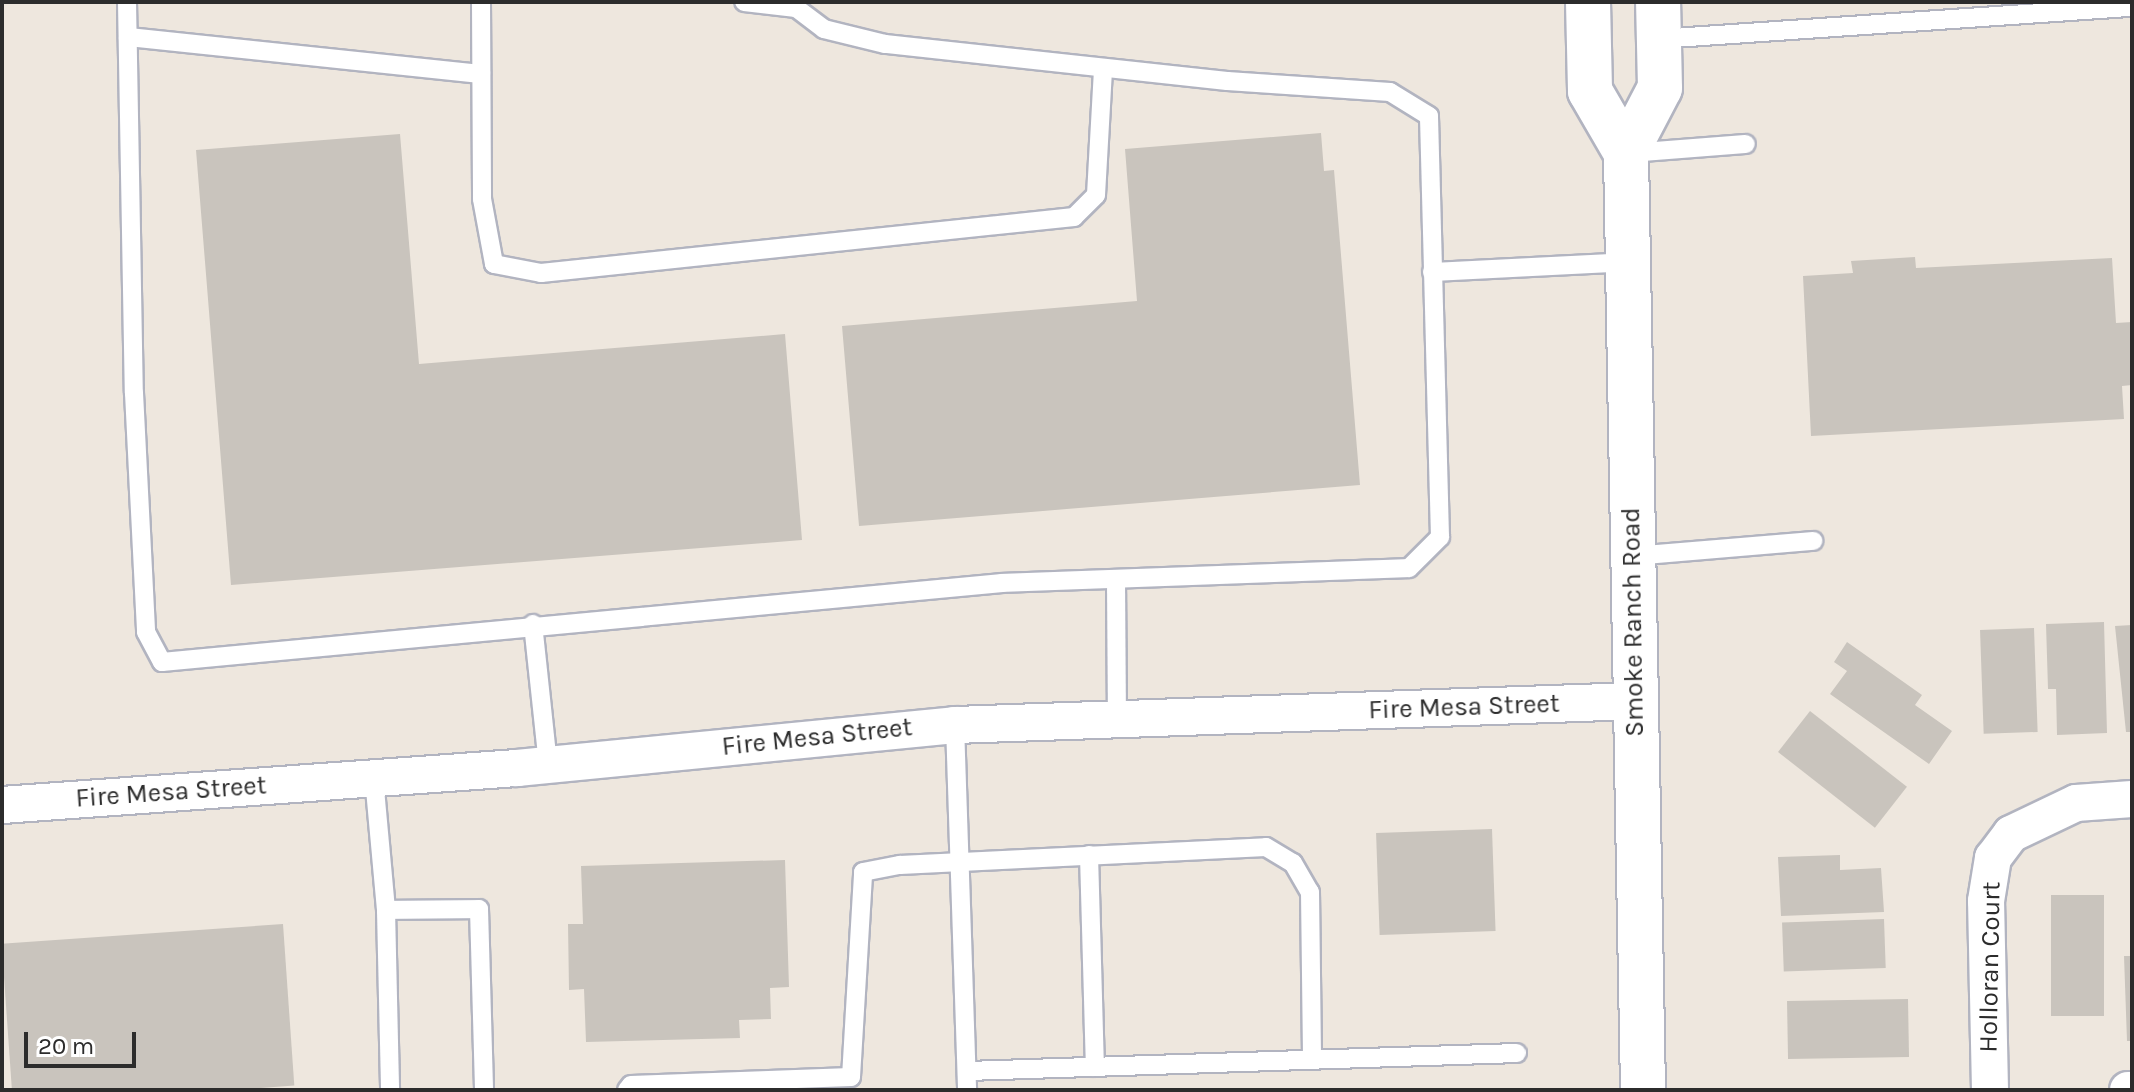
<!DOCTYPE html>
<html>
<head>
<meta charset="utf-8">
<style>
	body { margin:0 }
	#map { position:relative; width:2134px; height:1092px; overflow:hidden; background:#eee7de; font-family:Karla,sans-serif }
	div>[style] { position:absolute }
	.building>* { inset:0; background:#c9c4bd; transform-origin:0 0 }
	.roads { filter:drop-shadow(2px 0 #b2b4c0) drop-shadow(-2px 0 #b2b4c0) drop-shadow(0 2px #b2b4c0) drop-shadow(0 -2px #b2b4c0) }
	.service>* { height:18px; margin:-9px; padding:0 9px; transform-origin:9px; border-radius:9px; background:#fff }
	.minor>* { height:36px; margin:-18px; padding:0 18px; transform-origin:18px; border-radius:18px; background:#fff }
	.secondary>* { height:44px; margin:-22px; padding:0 22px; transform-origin:22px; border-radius:22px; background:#fff }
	span { translate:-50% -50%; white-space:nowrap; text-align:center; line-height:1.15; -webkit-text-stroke:7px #fff; paint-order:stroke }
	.street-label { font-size:26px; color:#2c2c2c }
	.frame { position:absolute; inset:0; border:4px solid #2c2c2c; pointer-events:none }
	.scale { position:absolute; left:24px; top:1032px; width:112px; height:36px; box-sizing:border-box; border:4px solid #2c2c2c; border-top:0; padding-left:10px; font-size:24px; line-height:28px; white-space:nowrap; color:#2c2c2c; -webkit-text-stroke:6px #fff; paint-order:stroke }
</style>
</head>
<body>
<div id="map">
	<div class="building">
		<i style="clip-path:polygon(1321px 133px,1324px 171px,1334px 170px,1360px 485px,859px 526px,842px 326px,1137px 301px,1125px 149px)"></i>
		<i style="clip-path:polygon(400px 134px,419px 364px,785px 334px,802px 540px,231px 585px,196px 150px)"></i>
		<i style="clip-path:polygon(1915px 257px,1916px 268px,2112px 258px,2116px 323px,2132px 322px,2132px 385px,2122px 386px,2124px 419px,1811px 436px,1803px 276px,1853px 273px,1851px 261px)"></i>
		<i style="clip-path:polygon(2104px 622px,2107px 733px,2057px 735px,2056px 689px,2048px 689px,2046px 624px)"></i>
		<i style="clip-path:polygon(2132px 625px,2132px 732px,2126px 732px,2115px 626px)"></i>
		<i style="left:2034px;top:628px;width:104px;height:54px;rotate:88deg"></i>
		<i style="clip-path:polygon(1847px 642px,1922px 695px,1915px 705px,1952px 731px,1929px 764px,1830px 694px,1847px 671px,1834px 662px)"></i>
		<i style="left:1810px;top:711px;width:123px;height:52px;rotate:38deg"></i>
		<i style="left:1492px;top:829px;width:102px;height:116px;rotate:88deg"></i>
		<i style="clip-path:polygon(1840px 855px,1840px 870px,1881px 868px,1884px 912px,1781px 916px,1778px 857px)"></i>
		<i style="clip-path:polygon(785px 860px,789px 987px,770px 988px,771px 1019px,739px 1020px,740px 1038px,586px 1042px,584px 989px,569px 990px,568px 924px,583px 924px,581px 866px)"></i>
		<i style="left:2104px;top:895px;width:121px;height:53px;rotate:90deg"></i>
		<i style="left:1884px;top:919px;width:49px;height:102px;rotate:88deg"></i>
		<i style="left:283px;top:924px;width:162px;height:282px;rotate:86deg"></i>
		<i style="clip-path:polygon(2124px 956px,2132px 956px,2132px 1041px,2127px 1041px)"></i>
		<i style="left:1908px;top:999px;width:58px;height:121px;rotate:89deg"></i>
	</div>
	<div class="roads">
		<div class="service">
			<i style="left:127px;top:2px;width:391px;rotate:89deg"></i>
			<i style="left:134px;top:393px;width:239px;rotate:87.1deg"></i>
			<i style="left:146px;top:632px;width:34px;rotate:62deg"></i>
			<i style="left:162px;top:662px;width:844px;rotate:-5.37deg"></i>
			<i style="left:1002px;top:583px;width:407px;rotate:-2.1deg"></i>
			<i style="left:1409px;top:568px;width:44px;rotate:-45deg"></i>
			<i style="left:1440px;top:537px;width:421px;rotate:-91.5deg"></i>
			<i style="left:1429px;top:116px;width:46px;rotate:-148.4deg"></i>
			<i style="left:1390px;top:92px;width:163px;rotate:-176.1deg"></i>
			<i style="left:1227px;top:81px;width:344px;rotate:-173.8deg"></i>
			<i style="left:885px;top:44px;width:63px;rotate:-166.2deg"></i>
			<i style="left:824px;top:29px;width:35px;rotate:-143deg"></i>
			<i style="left:796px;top:8px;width:52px;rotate:-173.4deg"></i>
			<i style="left:481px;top:2px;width:197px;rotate:89.7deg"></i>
			<i style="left:482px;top:199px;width:66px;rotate:79.5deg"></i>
			<i style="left:494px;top:264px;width:48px;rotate:10.8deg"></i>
			<i style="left:541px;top:273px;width:536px;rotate:-6deg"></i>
			<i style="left:1074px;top:217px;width:31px;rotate:-45deg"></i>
			<i style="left:1096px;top:195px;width:127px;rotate:-86.8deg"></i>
			<i style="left:128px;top:37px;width:355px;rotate:6deg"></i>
			<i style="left:1659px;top:39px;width:474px;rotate:-3.9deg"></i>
			<i style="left:1629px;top:153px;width:117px;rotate:-4.4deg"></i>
			<i style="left:1432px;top:272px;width:195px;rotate:-2.9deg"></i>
			<i style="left:1633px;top:556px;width:181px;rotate:-4.8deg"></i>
			<i style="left:1116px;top:579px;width:140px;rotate:89.6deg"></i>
			<i style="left:533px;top:624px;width:142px;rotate:83.9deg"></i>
			<i style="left:955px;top:725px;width:365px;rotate:88.1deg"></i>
			<i style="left:374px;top:778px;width:133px;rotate:84.8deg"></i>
			<i style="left:386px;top:910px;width:93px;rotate:-0.6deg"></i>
			<i style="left:479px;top:909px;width:181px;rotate:88.4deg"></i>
			<i style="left:1089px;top:855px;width:212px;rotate:88.4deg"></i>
			<i style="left:386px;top:910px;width:180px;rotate:88.7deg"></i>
			<i style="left:967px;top:1071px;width:550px;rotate:-1.87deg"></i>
			<i style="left:627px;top:1090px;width:6px;rotate:-51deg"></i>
			<i style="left:631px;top:1085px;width:220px;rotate:-2.1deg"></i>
			<i style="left:851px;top:1077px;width:205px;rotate:-86.6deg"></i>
			<i style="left:863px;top:872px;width:38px;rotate:-11deg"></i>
			<i style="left:900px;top:865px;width:366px;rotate:-2.8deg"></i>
			<i style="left:1266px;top:847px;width:31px;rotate:31deg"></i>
			<i style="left:1293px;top:863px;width:34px;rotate:60deg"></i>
			<i style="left:1310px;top:892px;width:168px;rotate:89.3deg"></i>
		</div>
		<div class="minor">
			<i style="left:2px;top:805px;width:516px;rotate:-4.11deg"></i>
			<i style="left:517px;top:768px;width:440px;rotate:-5.6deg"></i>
			<i style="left:955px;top:725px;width:679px;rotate:-2.02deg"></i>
			<i style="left:1990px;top:1090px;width:189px;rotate:-91.2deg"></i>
			<i style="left:1986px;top:901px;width:44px;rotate:-80.8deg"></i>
			<i style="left:1993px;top:858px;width:30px;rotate:-53deg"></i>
			<i style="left:2011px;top:834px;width:72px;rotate:-25.5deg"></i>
			<i style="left:2076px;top:803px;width:56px;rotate:-4.1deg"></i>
			<i style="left:2128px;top:1090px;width:4px"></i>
		</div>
		<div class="secondary">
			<i style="left:1588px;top:2px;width:89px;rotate:88.7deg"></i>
			<i style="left:1590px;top:91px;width:72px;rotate:59.9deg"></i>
			<i style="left:1643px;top:1090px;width:937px;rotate:-91.04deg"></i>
			<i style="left:1626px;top:153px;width:73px;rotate:-62.4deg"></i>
			<i style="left:1660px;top:88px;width:86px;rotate:-91.3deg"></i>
		</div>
	</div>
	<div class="street-label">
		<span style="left:1633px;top:622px;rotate:-91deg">Smoke Ranch Road</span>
		<span style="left:1464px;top:707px;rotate:-2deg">Fire Mesa Street</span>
		<span style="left:817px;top:737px;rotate:-6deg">Fire Mesa Street</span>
		<span style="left:171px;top:792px;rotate:-4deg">Fire Mesa Street</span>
		<span style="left:1990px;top:967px;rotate:-89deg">Holloran Court</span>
	</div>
	<div class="frame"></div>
	<div class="scale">20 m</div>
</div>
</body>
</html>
